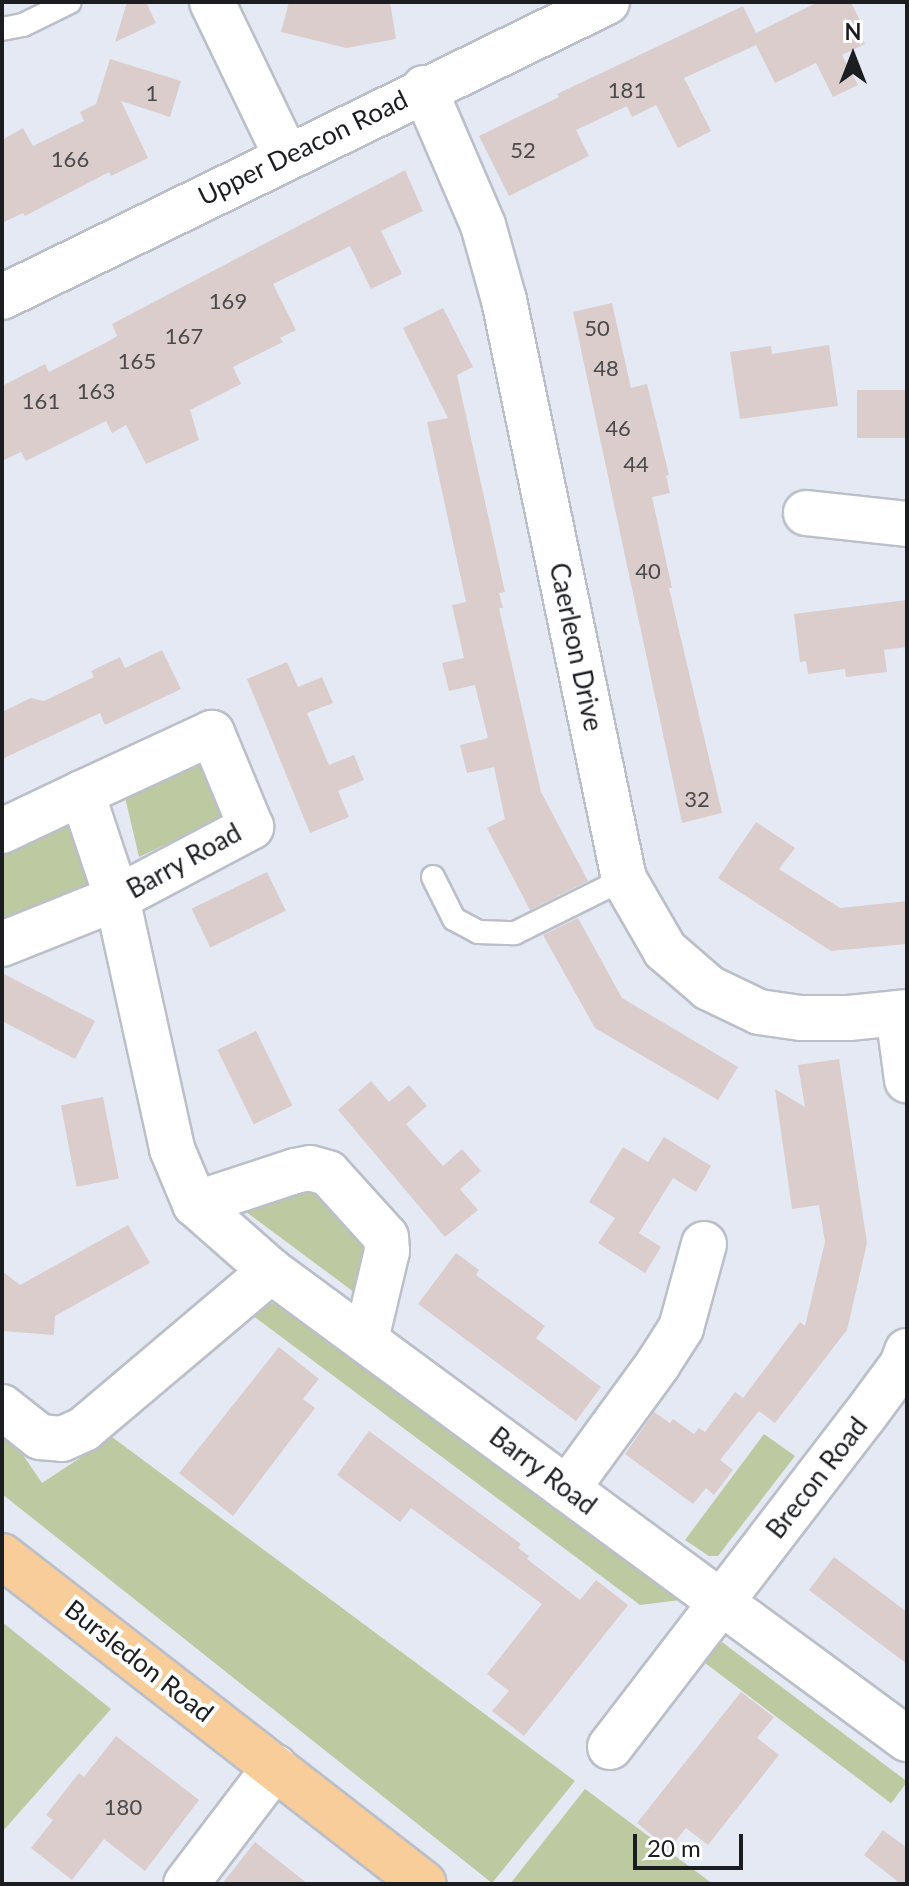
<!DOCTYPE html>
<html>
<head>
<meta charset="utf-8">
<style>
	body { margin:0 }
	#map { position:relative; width:909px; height:1886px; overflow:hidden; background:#e5e9f4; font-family:Lato,sans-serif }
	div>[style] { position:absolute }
	.green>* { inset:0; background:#bdc9a1; transform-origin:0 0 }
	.building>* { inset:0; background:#dacdcc; transform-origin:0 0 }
	.roads { filter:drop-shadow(2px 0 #bbbfc9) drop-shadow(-2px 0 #bbbfc9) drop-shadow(0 2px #bbbfc9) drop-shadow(0 -2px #bbbfc9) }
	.service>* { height:22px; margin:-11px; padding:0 11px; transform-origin:11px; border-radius:11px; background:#fff }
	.minor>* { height:44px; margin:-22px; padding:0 22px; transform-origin:22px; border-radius:22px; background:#fff }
	.tertiary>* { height:44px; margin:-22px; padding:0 22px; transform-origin:22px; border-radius:22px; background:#fff }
	.primary>* { height:44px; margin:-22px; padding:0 22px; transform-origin:22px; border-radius:22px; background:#f8cd99 }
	span { translate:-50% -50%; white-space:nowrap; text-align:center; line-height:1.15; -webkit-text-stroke:8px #fff; paint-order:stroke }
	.number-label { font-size:22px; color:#4b494b }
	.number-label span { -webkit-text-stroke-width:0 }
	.street-label { font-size:26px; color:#1b1d20 }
	.frame { position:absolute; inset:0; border:4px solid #1b1d20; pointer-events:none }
	.north { position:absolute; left:813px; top:16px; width:80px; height:80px; -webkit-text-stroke:6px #fff; paint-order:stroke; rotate:0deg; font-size:22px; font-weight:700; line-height:32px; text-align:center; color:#1b1d20 }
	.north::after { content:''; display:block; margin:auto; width:28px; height:36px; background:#1b1d20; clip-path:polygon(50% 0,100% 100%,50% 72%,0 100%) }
	.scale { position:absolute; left:633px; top:1834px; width:110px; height:36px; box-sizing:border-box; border:4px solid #1b1d20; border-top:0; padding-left:10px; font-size:24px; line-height:28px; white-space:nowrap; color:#1b1d20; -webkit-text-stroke:6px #fff; paint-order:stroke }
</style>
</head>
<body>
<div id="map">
	<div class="green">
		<i style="clip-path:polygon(203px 763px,224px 813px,220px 819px,139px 857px,125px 797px)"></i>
		<i style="clip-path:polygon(73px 813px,97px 891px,2px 930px,2px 847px)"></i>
		<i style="clip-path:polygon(310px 1178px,367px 1231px,362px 1298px,234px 1203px)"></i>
		<i style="clip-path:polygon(275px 1303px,286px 1304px,688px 1599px,640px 1605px,252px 1315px,266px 1304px)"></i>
		<i style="clip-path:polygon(2px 1424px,42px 1483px,112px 1437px,575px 1781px,492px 1883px,2px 1494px)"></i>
		<i style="clip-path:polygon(764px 1434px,795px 1456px,718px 1556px,709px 1556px,685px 1540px)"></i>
		<i style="clip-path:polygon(2px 1622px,111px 1709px,2px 1832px)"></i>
		<i style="left:718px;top:1639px;width:237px;height:27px;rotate:37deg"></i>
		<i style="clip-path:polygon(585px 1789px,713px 1884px,510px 1884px)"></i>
	</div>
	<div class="building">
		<i style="clip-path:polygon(127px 2px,146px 2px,156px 23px,115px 42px)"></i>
		<i style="clip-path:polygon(289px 2px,390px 2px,396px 39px,346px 48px,281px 32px)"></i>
		<i style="clip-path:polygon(818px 2px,851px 2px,862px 25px,857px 28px,865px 44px,842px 55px,858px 85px,833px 97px,816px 63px,775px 83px,756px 45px,684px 78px,711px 131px,678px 148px,656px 105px,632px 117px,627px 106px,576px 130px,589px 156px,509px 196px,479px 136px,559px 97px,557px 94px,743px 6px,756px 33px)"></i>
		<i style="clip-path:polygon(110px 59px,181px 81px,170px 117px,121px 101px,148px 158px,111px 176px,109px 172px,25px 216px,23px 213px,2px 223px,2px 140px,23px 128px,33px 146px,84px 121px,80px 112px,96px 104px)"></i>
		<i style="clip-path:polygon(405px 170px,423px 211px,381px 231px,402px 274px,371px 289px,350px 246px,273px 284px,296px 330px,280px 338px,283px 342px,233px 367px,241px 384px,190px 410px,199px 440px,146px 464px,126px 425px,112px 433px,106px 421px,26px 461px,21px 452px,2px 461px,2px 386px,45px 364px,49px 372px,109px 341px,117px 336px,112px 324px)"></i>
		<i style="clip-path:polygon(612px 303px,631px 388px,647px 384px,669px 475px,666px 476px,670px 493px,652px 497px,672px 588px,669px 588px,722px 813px,682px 823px,573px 312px)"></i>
		<i style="clip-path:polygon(443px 308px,473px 367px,457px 375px,505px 592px,499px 593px,503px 608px,499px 608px,541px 792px,588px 881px,530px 910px,487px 828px,505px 819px,494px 767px,467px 773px,460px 745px,488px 738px,475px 685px,449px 691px,442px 663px,464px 658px,452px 605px,466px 602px,427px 422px,448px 418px,403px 328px)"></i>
		<i style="clip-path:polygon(829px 345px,838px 406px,740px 419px,730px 352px,771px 346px,772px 354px)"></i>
		<i style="left:907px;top:390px;width:48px;height:50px;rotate:90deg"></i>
		<i style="clip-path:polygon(907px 600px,907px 647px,884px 650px,887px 672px,846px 677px,845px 669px,808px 674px,806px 661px,800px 662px,794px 614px)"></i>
		<i style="clip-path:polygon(162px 650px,181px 689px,105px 725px,100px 713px,2px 759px,2px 712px,31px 698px,44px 701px,94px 677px,91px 671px,120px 657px,125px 668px)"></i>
		<i style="clip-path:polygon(287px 662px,298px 687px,322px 677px,333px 703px,307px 713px,329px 765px,354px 755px,364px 780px,338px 791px,349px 817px,310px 833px,247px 679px)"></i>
		<i style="clip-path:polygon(756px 822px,795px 848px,779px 869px,840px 908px,907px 901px,907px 944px,831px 951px,718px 878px)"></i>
		<i style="left:267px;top:872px;width:43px;height:84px;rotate:64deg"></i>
		<i style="clip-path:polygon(578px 918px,622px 998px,738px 1067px,718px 1100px,595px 1028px,543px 935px)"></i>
		<i style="clip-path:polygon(2px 973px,95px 1021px,75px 1059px,2px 1021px)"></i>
		<i style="left:256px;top:1031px;width:83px;height:43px;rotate:64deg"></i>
		<i style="clip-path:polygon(839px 1059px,867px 1243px,847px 1330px,775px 1423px,751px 1405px,759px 1411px,720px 1460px,733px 1470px,714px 1495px,706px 1488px,693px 1504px,625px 1454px,654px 1412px,670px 1423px,673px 1419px,694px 1434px,699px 1428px,705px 1432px,735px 1392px,743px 1398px,800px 1322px,805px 1326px,825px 1242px,819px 1205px,792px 1209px,775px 1089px,805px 1107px,798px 1065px)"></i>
		<i style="clip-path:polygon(371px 1081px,389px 1102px,409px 1085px,427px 1106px,406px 1124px,443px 1166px,462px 1149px,481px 1171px,460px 1189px,478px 1210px,445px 1237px,338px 1110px)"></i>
		<i style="left:103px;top:1097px;width:83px;height:43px;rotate:79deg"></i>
		<i style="clip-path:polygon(664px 1137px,711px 1166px,696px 1192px,673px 1178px,639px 1233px,661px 1247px,645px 1273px,598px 1243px,615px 1218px,589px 1202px,623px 1147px,648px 1162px)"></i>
		<i style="clip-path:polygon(128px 1225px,150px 1263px,55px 1316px,54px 1335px,2px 1331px,2px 1271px,20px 1285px)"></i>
		<i style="clip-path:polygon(456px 1253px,479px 1270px,476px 1275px,545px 1326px,536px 1338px,601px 1387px,576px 1421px,418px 1304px)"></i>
		<i style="clip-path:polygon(279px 1347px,319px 1379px,303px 1399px,315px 1408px,233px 1516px,179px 1473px)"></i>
		<i style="clip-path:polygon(369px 1431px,521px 1544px,518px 1548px,529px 1556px,527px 1559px,580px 1600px,596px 1580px,628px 1605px,524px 1736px,492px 1711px,509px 1691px,487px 1674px,542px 1604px,411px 1508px,400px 1522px,337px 1475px)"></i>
		<i style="clip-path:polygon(834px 1557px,907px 1612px,907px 1664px,809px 1590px)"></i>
		<i style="clip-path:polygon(741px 1692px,774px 1717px,757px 1738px,779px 1755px,708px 1845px,686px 1828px,669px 1849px,637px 1823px)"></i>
		<i style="clip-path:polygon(116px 1736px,199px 1800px,145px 1871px,104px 1839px,72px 1880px,31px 1848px,53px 1820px,46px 1815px,79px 1773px,84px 1777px)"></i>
		<i style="clip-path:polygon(883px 1830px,907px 1848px,907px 1884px,901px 1884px,864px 1855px)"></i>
		<i style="clip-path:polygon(255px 1842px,308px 1884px,222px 1884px)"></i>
	</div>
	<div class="roads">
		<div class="service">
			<i style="left:2px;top:29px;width:21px;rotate:-11deg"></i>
			<i style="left:23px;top:25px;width:52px;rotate:-26.1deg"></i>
			<i style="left:433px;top:877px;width:47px;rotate:63.4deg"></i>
			<i style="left:454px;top:919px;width:27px;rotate:28deg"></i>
			<i style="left:478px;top:932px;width:37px;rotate:2deg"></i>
			<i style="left:515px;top:933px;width:122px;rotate:-26.4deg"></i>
		</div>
		<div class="minor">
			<i style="left:212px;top:2px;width:171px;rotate:64.3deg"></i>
			<i style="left:424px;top:88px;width:149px;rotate:66.7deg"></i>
			<i style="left:483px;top:225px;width:78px;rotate:74.4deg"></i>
			<i style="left:504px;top:300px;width:591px;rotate:78.29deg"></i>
			<i style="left:624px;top:879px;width:82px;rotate:60deg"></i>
			<i style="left:665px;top:950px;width:58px;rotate:40.8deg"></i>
			<i style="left:709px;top:988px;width:55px;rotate:25.6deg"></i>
			<i style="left:759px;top:1012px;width:42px;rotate:8.1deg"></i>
			<i style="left:801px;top:1018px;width:48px"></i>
			<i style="left:849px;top:1018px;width:58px;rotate:-5.9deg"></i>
			<i style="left:806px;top:513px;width:102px;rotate:6.2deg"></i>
			<i style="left:2px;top:831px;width:89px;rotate:-25.4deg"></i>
			<i style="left:82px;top:793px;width:111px;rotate:71.6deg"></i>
			<i style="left:117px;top:898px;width:257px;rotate:77.6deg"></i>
			<i style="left:172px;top:1149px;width:60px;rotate:67.3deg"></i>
			<i style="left:195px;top:1204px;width:101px;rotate:41.4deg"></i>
			<i style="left:271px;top:1271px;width:790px;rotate:36.35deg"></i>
			<i style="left:2px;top:944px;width:124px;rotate:-21.8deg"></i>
			<i style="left:117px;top:898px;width:152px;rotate:-27.9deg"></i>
			<i style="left:251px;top:827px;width:102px;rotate:-112.5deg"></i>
			<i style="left:212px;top:733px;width:143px;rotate:155.2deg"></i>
			<i style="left:898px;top:1013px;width:68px;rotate:82.3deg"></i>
			<i style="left:195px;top:1204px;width:105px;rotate:-18.3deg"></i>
			<i style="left:295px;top:1171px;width:15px;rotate:-11deg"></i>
			<i style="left:310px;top:1168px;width:19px;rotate:16deg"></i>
			<i style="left:328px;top:1173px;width:86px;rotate:47.8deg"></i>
			<i style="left:386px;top:1237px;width:14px;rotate:86deg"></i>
			<i style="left:387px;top:1251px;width:90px;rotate:103.4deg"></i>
			<i style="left:2px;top:1407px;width:48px;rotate:38.3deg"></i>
			<i style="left:40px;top:1437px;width:22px;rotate:5deg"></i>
			<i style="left:62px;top:1439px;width:24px;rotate:-24deg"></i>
			<i style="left:84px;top:1429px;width:245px;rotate:-40.2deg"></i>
			<i style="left:567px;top:1489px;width:155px;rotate:-53.9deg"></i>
			<i style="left:658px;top:1364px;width:43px;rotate:-57.4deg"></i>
			<i style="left:681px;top:1328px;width:87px;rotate:-74.7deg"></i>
			<i style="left:610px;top:1747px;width:414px;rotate:-52.5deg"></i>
			<i style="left:862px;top:1419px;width:67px;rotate:-53.5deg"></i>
			<i style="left:902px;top:1365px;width:15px;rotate:-70deg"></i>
			<i style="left:186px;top:1884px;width:147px;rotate:-52.7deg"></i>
		</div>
		<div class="tertiary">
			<i style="left:2px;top:297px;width:673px;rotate:-25.99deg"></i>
		</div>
		<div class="primary">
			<i style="left:2px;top:1556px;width:534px;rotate:37.86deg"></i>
		</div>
	</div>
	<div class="number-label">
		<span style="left:627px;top:90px">181</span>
		<span style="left:152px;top:93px">1</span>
		<span style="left:523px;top:150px">52</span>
		<span style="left:70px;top:159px">166</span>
		<span style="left:228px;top:301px">169</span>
		<span style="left:597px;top:328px">50</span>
		<span style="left:184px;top:336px">167</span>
		<span style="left:137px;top:361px">165</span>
		<span style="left:606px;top:368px">48</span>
		<span style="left:96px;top:391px">163</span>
		<span style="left:41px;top:401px">161</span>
		<span style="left:618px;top:428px">46</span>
		<span style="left:636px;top:464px">44</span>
		<span style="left:648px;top:571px">40</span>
		<span style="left:697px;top:799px">32</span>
		<span style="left:123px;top:1807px">180</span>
	</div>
	<div class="street-label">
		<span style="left:303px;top:148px;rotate:-26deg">Upper Deacon Road</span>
		<span style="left:576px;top:647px;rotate:78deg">Caerleon Drive</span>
		<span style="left:184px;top:861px;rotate:-29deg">Barry Road</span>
		<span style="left:543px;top:1471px;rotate:37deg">Barry Road</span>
		<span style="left:817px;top:1478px;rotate:-52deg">Brecon Road</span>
		<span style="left:139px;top:1661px;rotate:38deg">Bursledon Road</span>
	</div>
	<div class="frame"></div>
	<div class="north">N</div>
	<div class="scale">20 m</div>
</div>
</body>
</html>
